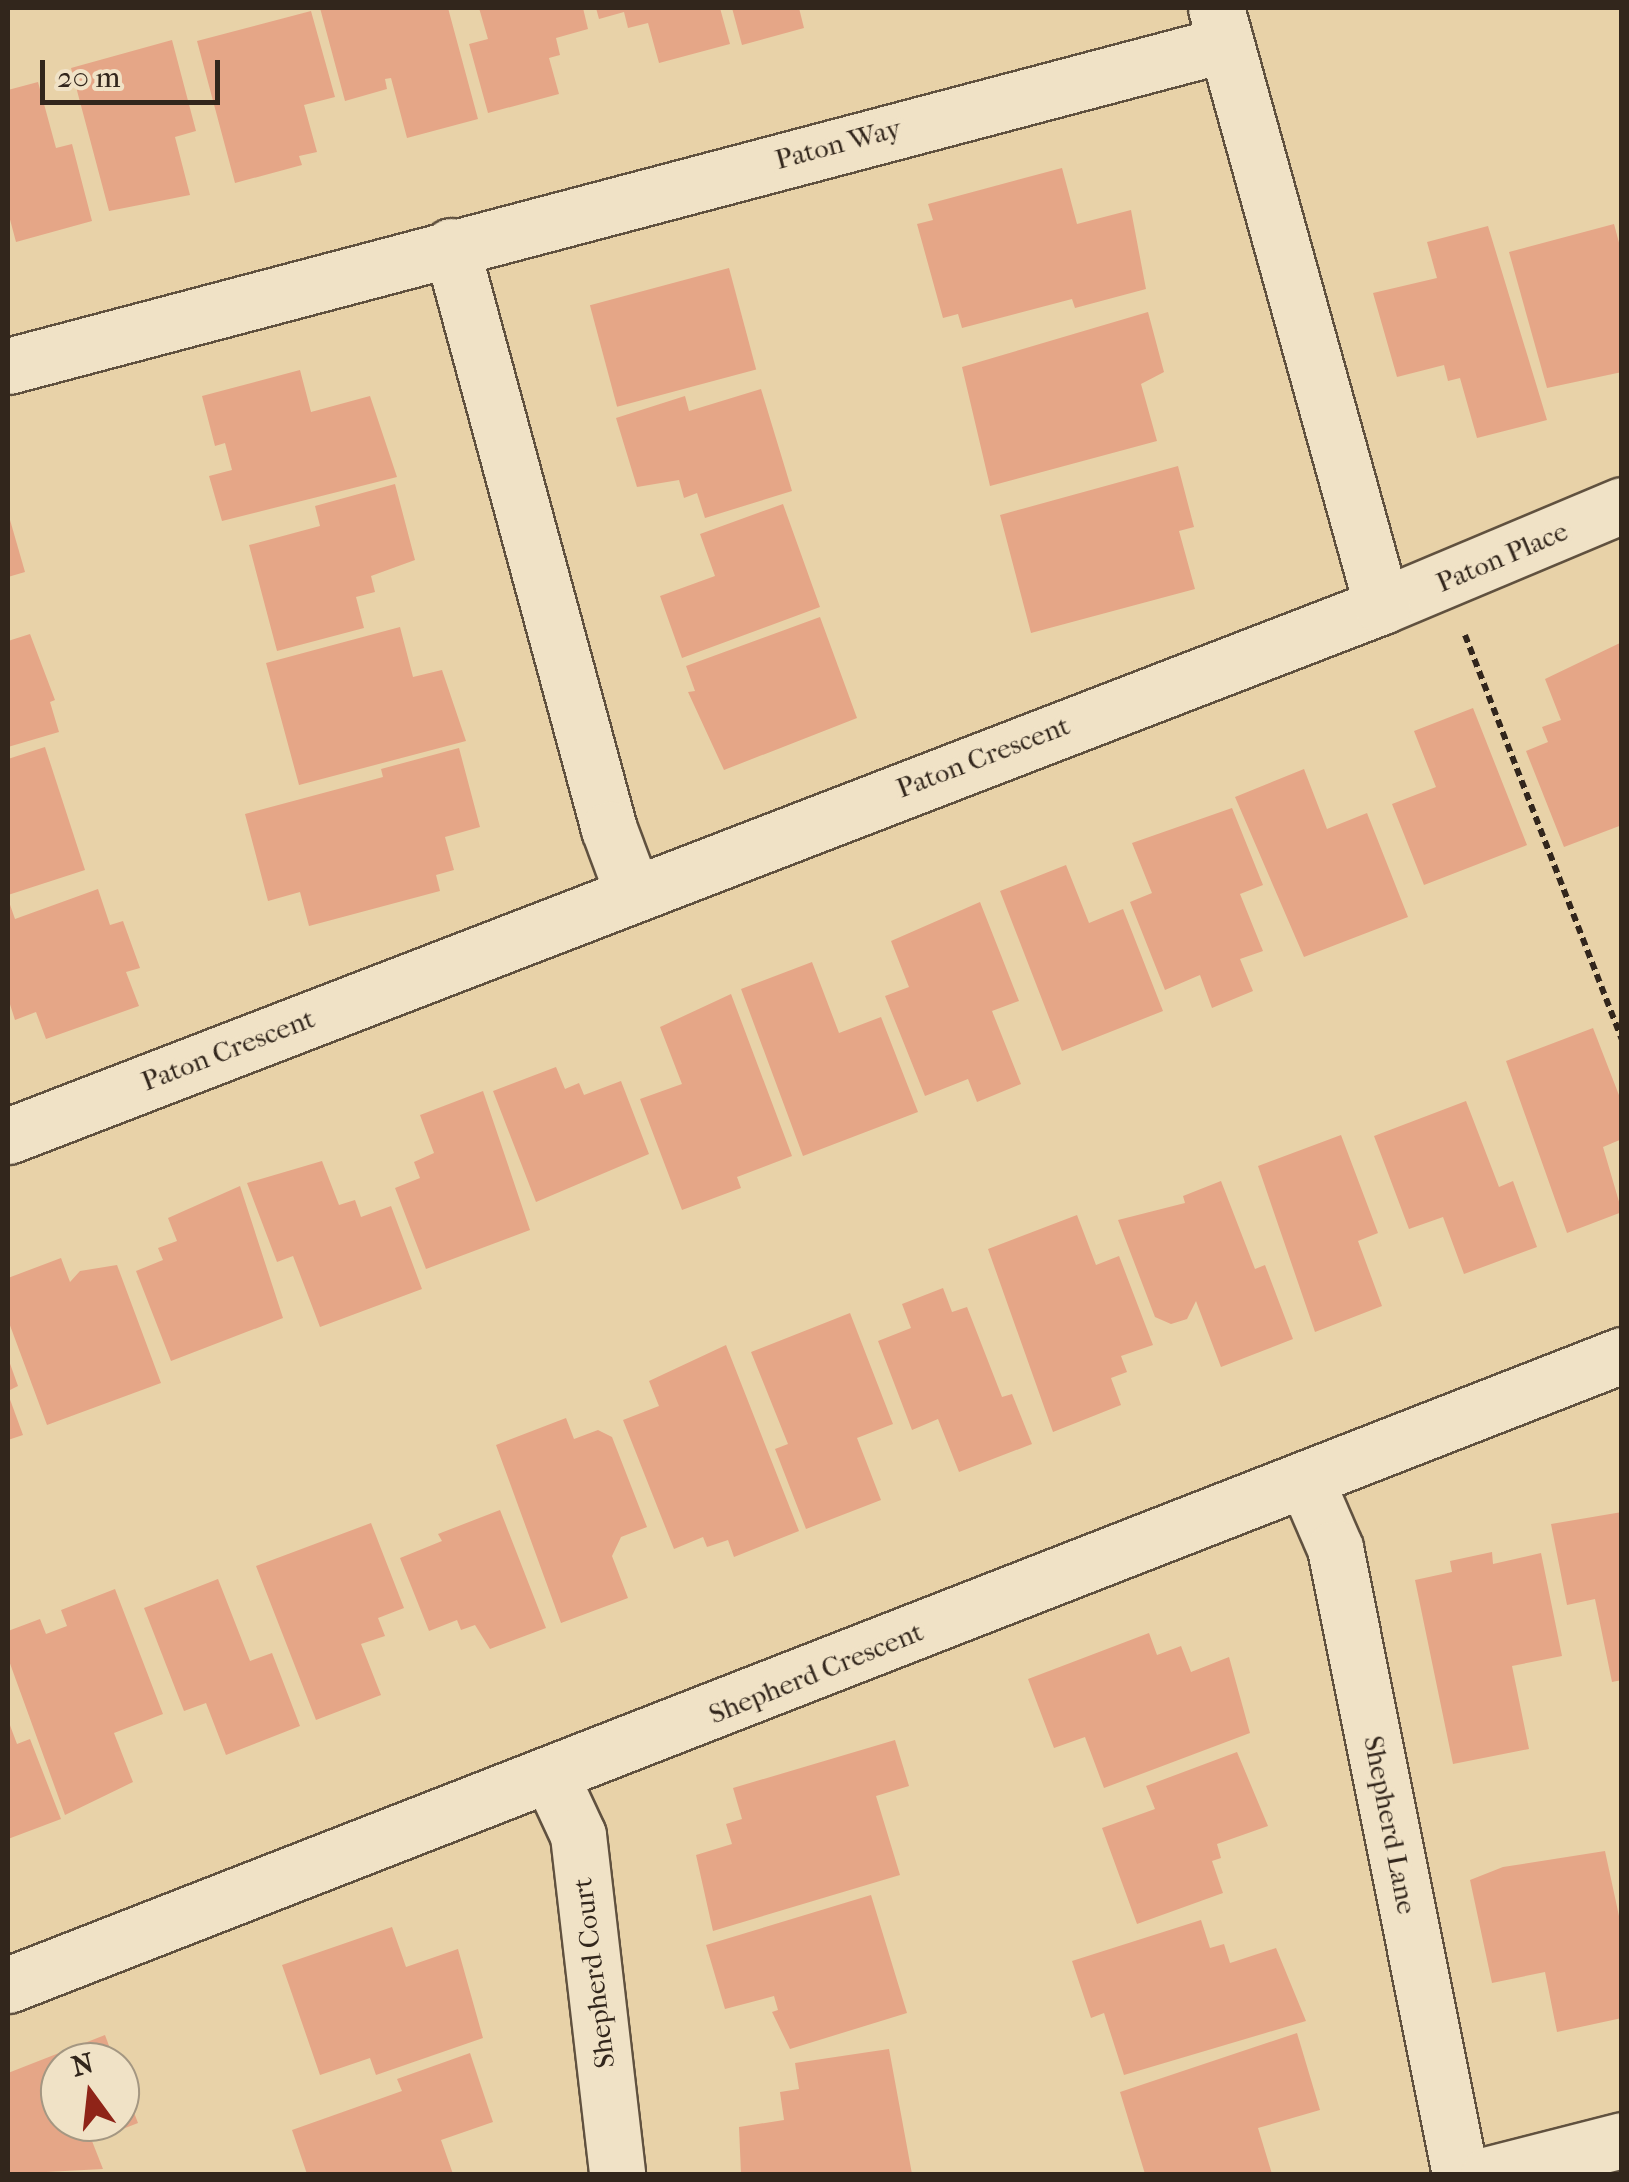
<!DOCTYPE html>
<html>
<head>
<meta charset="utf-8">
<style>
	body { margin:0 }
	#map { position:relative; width:1629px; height:2182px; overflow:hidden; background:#e8d2a8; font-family:"IM FELL French Canon",serif }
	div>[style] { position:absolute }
	.building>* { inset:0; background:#e5a687; transform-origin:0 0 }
	.path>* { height:6px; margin-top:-3px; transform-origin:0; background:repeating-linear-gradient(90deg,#32261c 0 8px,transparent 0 13px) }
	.roads { filter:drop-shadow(2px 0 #60513f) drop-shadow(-2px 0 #60513f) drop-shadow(0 2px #60513f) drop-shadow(0 -2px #60513f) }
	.street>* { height:55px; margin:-27.5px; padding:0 27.5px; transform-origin:27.5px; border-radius:27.5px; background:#f0e2c6 }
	span { translate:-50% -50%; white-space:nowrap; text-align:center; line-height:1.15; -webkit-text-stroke:9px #f0e2c6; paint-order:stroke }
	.street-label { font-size:28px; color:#32261c }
	.frame { position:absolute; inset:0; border:10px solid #32261c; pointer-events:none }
	.north { position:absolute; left:40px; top:2042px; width:100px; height:100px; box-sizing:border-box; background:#f0e2c6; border:2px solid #a49782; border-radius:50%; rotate:345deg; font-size:28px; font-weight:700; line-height:40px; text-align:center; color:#32261c }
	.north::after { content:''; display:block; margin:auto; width:35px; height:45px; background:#8f2418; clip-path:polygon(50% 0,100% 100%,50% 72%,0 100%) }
	.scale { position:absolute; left:40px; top:60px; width:180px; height:45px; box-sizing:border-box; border:5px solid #32261c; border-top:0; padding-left:12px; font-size:30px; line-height:35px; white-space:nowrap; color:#32261c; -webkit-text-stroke:8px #f0e2c6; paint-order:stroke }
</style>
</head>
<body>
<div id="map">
	<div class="building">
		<i style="clip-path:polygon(320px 8px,448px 8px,478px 119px,407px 138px,391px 78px,385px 79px,387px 89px,345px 101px)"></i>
		<i style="clip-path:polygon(479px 8px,583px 8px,588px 29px,556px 38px,560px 55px,549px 58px,559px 94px,488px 113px,469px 44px,488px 39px)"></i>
		<i style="clip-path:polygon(596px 8px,720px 8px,730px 44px,659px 63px,648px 23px,628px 28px,624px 12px,599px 19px)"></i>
		<i style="clip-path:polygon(732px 8px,799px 8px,804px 28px,742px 45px)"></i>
		<i style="clip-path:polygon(311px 11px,335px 97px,304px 105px,317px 152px,299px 156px,302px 165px,235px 183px,197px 41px)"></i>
		<i style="clip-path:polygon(172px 40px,196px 131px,175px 137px,190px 195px,109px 211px,71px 68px)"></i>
		<i style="clip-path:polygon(38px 82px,56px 148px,72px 144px,92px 221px,16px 242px,8px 212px,8px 90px)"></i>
		<i style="clip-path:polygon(1062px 168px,1077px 224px,1131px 210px,1146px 289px,1075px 308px,1072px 299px,962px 328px,958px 314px,943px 318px,917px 224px,933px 220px,928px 204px)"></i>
		<i style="clip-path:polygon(1614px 224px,1622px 254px,1622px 372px,1547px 388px,1509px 252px)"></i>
		<i style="clip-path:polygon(1488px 226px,1547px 420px,1477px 438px,1460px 378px,1448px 381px,1444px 365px,1397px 377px,1373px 293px,1437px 278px,1427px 242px)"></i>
		<i style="left:729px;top:268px;width:105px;height:144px;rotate:75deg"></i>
		<i style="clip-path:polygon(1148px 312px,1164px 372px,1141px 384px,1157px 441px,990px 486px,962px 367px)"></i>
		<i style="clip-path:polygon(300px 370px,311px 412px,370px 396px,397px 477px,222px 521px,209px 476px,232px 470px,225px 443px,215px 446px,202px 396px)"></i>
		<i style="clip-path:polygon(761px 389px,792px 491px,705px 518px,697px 493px,684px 498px,679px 480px,637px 487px,616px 418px,685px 396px,689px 411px)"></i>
		<i style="clip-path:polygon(1178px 466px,1194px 527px,1179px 531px,1195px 589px,1031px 633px,1000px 515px)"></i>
		<i style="clip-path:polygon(395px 484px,415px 560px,371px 576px,375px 592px,356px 597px,364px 628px,277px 651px,249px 545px,320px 526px,315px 506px)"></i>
		<i style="clip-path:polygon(783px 504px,820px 607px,682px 658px,660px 596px,715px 576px,700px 534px)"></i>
		<i style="clip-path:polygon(8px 513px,25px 572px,8px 577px)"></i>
		<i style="clip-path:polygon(820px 617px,857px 718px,724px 770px,688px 692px,695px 691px,686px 666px)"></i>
		<i style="clip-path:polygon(400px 627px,413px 677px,442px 670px,466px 741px,299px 785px,266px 663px)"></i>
		<i style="clip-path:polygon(30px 634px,55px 700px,50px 702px,59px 732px,8px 747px,8px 641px)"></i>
		<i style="clip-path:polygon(1622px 642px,1622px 825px,1564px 847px,1526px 751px,1548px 742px,1542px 727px,1561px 720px,1545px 679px)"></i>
		<i style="clip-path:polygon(1473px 708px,1527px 845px,1424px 885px,1392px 804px,1436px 787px,1414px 731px)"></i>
		<i style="clip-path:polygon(45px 747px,85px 870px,8px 895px,8px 759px)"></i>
		<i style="clip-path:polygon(459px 748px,480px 827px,445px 837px,454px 870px,436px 875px,440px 891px,309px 926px,300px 892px,268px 901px,245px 814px,383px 777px,381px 769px)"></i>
		<i style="clip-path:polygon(1304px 769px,1327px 829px,1367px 813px,1408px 917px,1304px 957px,1235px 797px)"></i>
		<i style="clip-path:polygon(1232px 808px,1263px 885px,1240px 894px,1263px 951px,1240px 959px,1253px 991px,1212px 1008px,1200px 975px,1165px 990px,1130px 902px,1152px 893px,1132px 843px)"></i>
		<i style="clip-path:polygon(1066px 865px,1089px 923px,1123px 909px,1163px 1011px,1062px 1051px,1000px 891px)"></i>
		<i style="clip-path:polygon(98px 889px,110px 925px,123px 921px,140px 968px,126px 972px,139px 1006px,46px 1039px,36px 1012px,15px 1020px,8px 998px,8px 899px,15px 919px)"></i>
		<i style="clip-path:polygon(980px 902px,1019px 1001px,992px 1011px,1021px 1084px,977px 1102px,968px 1079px,925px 1096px,885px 996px,909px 987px,891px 941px)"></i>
		<i style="clip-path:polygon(812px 962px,839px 1033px,881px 1017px,918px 1112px,803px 1156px,741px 989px)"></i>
		<i style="clip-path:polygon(731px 994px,792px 1156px,737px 1177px,741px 1188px,682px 1210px,640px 1099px,682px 1084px,660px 1027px)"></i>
		<i style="clip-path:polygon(1593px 1028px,1622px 1103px,1622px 1139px,1603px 1147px,1622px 1212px,1567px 1233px,1506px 1061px)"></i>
		<i style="clip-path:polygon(556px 1067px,565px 1089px,579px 1083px,584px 1095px,621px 1081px,649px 1154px,536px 1202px,493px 1091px)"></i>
		<i style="clip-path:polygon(483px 1091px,530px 1230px,426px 1269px,395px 1188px,420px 1178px,414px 1162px,434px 1153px,420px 1115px)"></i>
		<i style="clip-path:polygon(1466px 1101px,1499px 1187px,1513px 1181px,1537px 1247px,1464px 1274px,1443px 1217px,1409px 1229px,1374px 1136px)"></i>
		<i style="clip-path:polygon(1341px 1135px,1378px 1233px,1358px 1241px,1382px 1306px,1315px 1332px,1258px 1166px)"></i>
		<i style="clip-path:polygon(322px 1161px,339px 1205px,355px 1200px,361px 1217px,391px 1206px,422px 1289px,320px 1327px,293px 1256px,277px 1262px,247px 1183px)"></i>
		<i style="clip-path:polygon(1221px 1181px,1255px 1269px,1265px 1265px,1293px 1339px,1221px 1367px,1196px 1301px,1187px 1319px,1171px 1324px,1155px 1317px,1118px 1220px,1185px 1203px,1183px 1196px)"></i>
		<i style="clip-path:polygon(240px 1186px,283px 1318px,171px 1361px,136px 1271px,163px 1260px,158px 1248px,177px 1241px,168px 1218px)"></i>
		<i style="clip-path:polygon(1077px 1215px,1096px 1265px,1119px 1256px,1153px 1345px,1121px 1356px,1127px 1372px,1111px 1378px,1121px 1405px,1053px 1432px,988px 1249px)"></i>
		<i style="clip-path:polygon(61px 1258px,70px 1282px,80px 1271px,117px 1265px,161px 1383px,47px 1425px,8px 1320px,8px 1278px)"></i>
		<i style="clip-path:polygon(943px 1288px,952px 1312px,967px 1307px,1002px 1397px,1012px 1394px,1032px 1444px,959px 1472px,938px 1419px,912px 1430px,878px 1341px,911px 1328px,902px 1304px)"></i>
		<i style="clip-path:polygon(850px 1313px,893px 1424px,857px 1438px,881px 1500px,806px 1529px,775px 1449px,788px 1444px,751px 1352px)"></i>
		<i style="clip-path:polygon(726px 1345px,799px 1531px,734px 1557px,728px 1540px,707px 1547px,703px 1537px,674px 1549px,623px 1420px,659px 1406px,649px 1381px)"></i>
		<i style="clip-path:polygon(8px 1358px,18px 1386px,8px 1391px)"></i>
		<i style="clip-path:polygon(8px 1394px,23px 1435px,8px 1440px)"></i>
		<i style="clip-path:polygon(566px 1418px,574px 1439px,598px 1430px,612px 1437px,647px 1527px,621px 1537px,612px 1556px,628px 1598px,561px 1623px,496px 1445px)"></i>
		<i style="clip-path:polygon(500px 1510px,546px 1628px,490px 1649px,475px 1625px,461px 1630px,457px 1620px,429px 1631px,400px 1558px,442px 1541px,438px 1534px)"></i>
		<i style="clip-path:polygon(1622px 1512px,1622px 1680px,1612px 1682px,1595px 1599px,1567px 1605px,1551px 1524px)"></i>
		<i style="clip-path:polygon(371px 1523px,404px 1608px,378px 1618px,385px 1636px,361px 1644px,381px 1695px,316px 1720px,256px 1566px)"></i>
		<i style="clip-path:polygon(1492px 1552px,1493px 1564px,1541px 1553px,1562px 1656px,1512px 1666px,1529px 1749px,1453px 1764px,1415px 1580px,1452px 1572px,1450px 1561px)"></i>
		<i style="clip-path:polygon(218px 1579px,250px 1661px,272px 1653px,300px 1726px,226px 1755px,206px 1703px,184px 1711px,144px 1608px)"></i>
		<i style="clip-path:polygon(115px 1589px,163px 1714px,114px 1733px,133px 1782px,65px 1815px,8px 1658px,8px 1631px,40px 1619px,46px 1634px,67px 1626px,61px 1610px)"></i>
		<i style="clip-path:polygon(1149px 1633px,1157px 1655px,1181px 1646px,1191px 1672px,1229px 1657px,1250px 1733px,1104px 1788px,1085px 1737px,1054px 1748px,1028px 1679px)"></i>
		<i style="clip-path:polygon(8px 1720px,17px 1744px,30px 1739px,61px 1819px,8px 1839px)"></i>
		<i style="clip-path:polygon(895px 1740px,909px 1786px,876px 1796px,900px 1875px,713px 1931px,696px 1855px,732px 1844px,726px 1824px,742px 1819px,733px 1788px)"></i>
		<i style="clip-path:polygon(1237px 1752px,1268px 1826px,1217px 1844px,1221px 1858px,1212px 1861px,1223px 1893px,1137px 1924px,1102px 1828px,1155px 1809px,1146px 1786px)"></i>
		<i style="clip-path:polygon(1605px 1851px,1622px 1930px,1622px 2018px,1557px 2032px,1545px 1972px,1492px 1983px,1470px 1880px,1503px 1867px)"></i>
		<i style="clip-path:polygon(871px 1895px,907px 2013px,790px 2049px,772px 2012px,778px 2010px,774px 1996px,725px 2009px,706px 1945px)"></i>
		<i style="clip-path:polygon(1201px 1920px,1210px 1948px,1224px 1944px,1230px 1963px,1276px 1948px,1306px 2021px,1124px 2075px,1104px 2013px,1091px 2018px,1072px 1961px)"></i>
		<i style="clip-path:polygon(392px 1927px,406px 1967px,458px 1949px,483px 2038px,376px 2075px,370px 2058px,320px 2075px,282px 1965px)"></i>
		<i style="clip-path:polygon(1297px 2033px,1320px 2110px,1258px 2128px,1272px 2174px,1145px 2174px,1120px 2092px)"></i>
		<i style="clip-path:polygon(105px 2035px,115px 2062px,60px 2062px,60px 2122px,120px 2122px,120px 2076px,138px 2123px,92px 2141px,103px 2169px,8px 2174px,8px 2073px)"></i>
		<i style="clip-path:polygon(889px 2049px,912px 2174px,741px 2174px,739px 2127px,784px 2120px,780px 2092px,799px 2089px,795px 2063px)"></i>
		<i style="clip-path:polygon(470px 2053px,493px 2122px,441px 2140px,453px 2174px,307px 2174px,292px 2130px,402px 2091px,397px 2079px)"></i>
	</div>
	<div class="path">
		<i style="left:1465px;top:635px;width:434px;rotate:68.8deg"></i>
	</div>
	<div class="roads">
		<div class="street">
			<i style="left:451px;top:246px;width:604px;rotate:74.84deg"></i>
			<i style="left:609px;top:829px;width:66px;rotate:69.6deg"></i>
			<i style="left:8px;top:366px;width:1260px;rotate:-14.81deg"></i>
			<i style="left:1382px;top:606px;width:260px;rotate:-22.8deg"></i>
			<i style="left:8px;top:1136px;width:1473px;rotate:-21.09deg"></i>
			<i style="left:1382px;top:606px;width:621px;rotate:-105.51deg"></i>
			<i style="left:1306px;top:1481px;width:73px;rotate:66.6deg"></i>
			<i style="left:1335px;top:1548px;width:638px;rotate:78.71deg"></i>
			<i style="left:551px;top:1777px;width:64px;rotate:65deg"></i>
			<i style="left:578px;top:1835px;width:341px;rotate:83.4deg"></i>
			<i style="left:8px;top:1985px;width:1733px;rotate:-21.32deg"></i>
			<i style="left:1489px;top:2174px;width:137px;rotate:-14.3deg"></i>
		</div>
	</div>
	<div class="street-label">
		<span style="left:838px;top:144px;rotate:-15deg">Paton Way</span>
		<span style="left:1502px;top:557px;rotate:-23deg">Paton Place</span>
		<span style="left:983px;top:757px;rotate:-21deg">Paton Crescent</span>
		<span style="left:228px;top:1050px;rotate:-21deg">Paton Crescent</span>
		<span style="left:816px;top:1673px;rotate:-22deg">Shepherd Crescent</span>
		<span style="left:1390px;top:1825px;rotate:79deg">Shepherd Lane</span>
		<span style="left:594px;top:1973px;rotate:-97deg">Shepherd Court</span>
	</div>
	<div class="frame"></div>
	<div class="north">N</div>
	<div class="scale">20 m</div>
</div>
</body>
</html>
